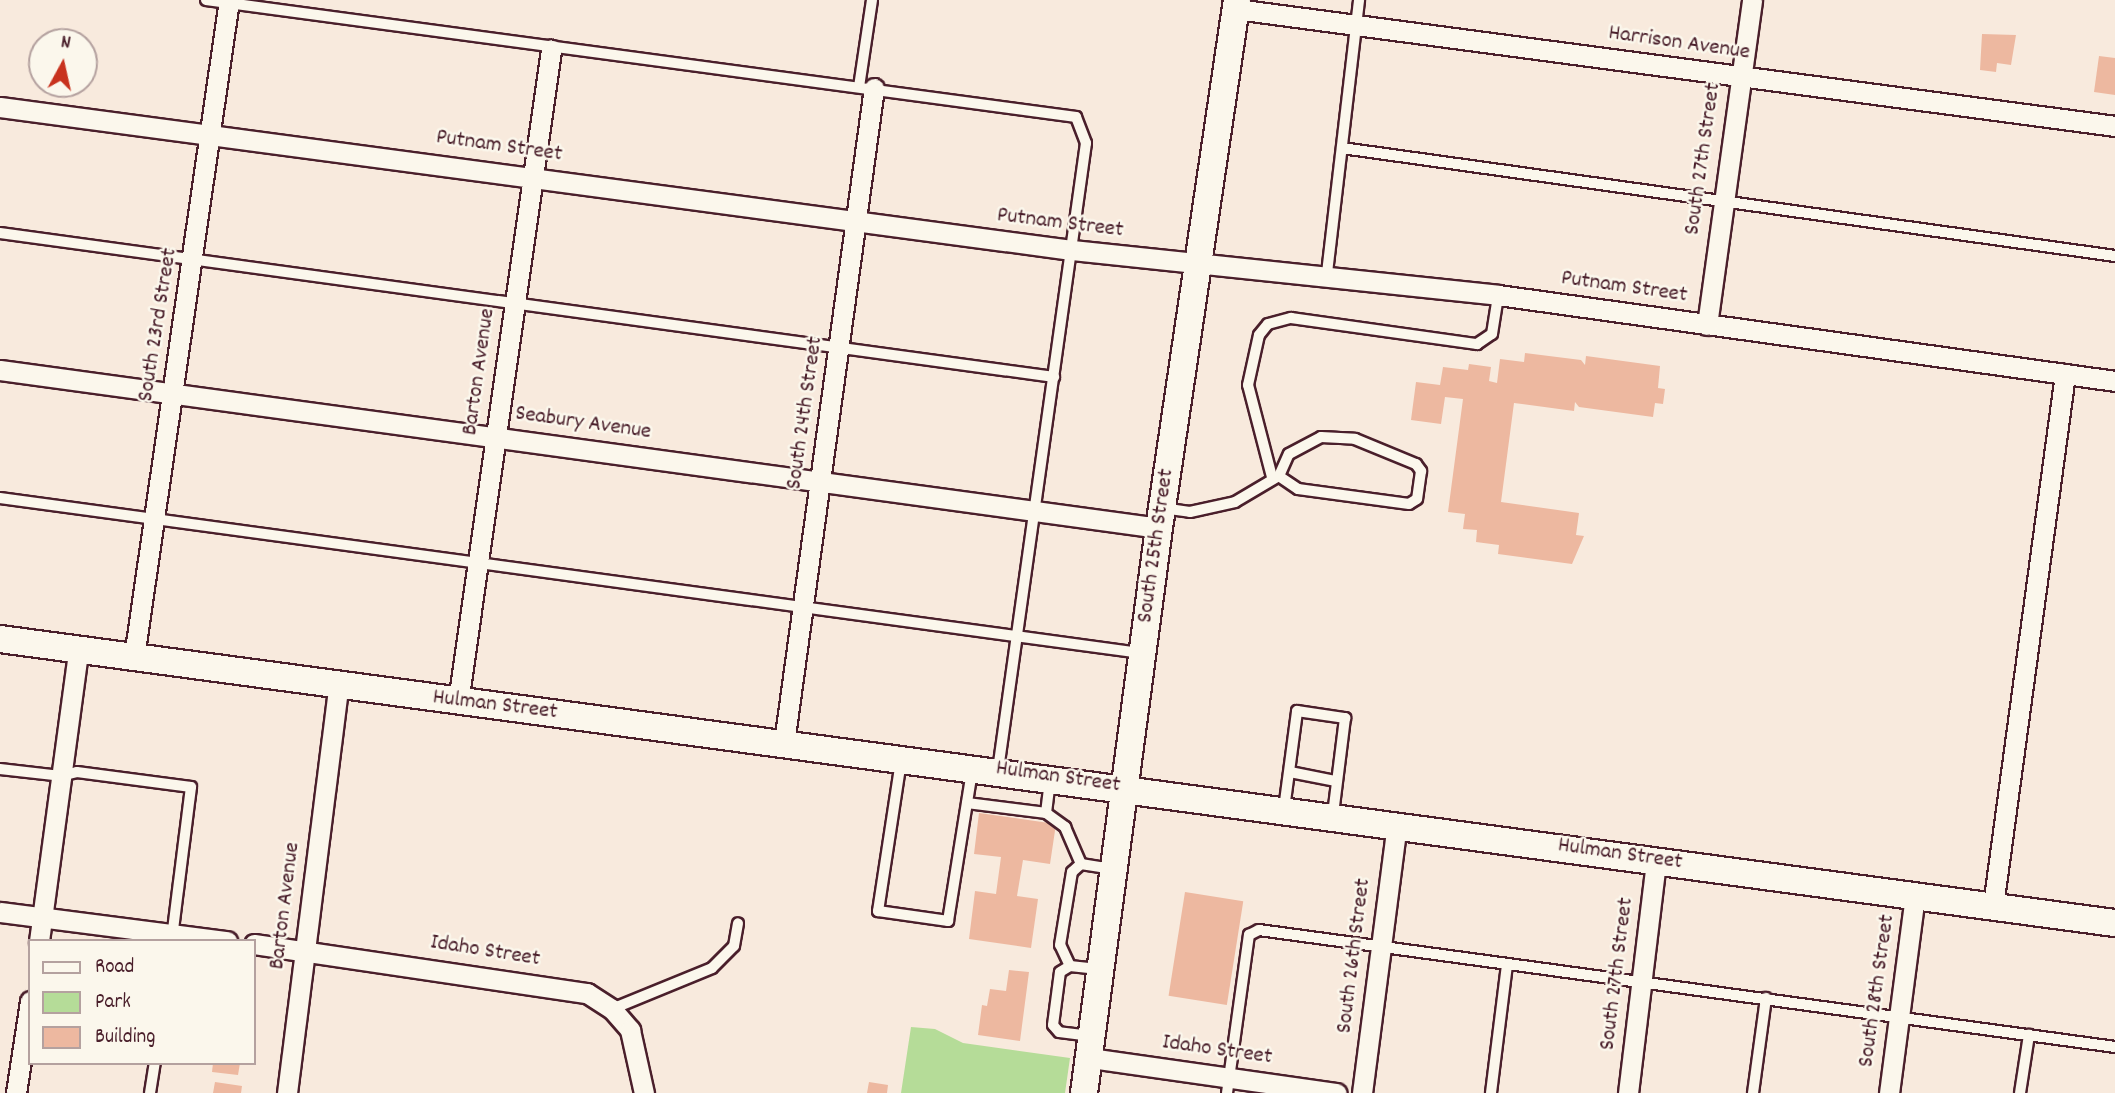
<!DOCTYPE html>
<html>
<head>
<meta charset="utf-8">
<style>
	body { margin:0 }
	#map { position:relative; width:2115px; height:1093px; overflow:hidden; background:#f8eadd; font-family:Dekko,sans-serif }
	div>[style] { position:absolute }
	.green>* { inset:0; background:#b5dc98 }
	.building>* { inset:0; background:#edb8a0; transform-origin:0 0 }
	.roads { filter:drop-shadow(2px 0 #4a1f2b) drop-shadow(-2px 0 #4a1f2b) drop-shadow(0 2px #4a1f2b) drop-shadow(0 -2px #4a1f2b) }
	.lane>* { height:10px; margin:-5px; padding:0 5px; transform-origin:5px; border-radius:5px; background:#fbf7ec }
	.street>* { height:19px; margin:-9.5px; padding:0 9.5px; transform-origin:9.5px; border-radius:9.5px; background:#fbf7ec }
	.secondary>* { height:26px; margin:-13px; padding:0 13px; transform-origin:13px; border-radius:13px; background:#fbf7ec }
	span { translate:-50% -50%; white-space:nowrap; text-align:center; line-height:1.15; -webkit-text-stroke:5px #fbf7ec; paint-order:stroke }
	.street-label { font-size:23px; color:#4a1f2b }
	.legend { position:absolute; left:28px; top:939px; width:228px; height:126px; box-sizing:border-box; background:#fbf7ec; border:2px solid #b4a19f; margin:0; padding:9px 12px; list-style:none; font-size:21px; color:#4a1f2b }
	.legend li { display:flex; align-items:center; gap:14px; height:35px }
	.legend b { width:35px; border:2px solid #b4a19f }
	.north { position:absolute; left:28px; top:28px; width:70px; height:70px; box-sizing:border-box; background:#fbf7ec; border:2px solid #b4a19f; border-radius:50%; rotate:8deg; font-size:19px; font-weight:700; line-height:28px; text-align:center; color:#4a1f2b }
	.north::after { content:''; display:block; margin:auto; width:24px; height:32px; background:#c8321e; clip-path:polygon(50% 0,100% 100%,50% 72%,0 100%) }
</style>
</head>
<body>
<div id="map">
	<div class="green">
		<i style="clip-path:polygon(911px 1027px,935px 1029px,963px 1043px,1070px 1058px,1065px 1093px,901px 1093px)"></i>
	</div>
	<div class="building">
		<i style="clip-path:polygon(1982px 34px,2016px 35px,2011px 65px,1997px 63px,1996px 72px,1980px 70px)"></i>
		<i style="clip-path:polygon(2099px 56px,2115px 58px,2115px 95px,2094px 92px)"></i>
		<i style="clip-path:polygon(1525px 353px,1581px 360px,1585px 365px,1586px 356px,1660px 366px,1658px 388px,1665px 389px,1663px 404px,1655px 403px,1653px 417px,1579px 407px,1575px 402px,1574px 411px,1514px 403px,1501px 502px,1579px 513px,1576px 535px,1584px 536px,1572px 564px,1498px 554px,1499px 545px,1476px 542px,1477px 530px,1463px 529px,1465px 514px,1448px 512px,1463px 399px,1445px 397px,1441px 424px,1411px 420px,1416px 382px,1440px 385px,1443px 367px,1468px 370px,1469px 364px,1491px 367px,1489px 381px,1497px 383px,1500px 359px,1524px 362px)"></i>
		<i style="clip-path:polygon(979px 813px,1056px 824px,1050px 864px,1023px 860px,1017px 896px,1038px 899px,1031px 948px,969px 939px,975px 891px,996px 894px,1001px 857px,974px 854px)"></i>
		<i style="left:1185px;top:892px;width:59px;height:105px;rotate:9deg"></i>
		<i style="clip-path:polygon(1009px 970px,1029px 972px,1020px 1041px,978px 1035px,982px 1005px,987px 1006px,990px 989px,1006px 991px)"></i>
		<i style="clip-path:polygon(213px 1063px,240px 1063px,238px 1075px,212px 1072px)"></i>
		<i style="clip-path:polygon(215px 1082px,242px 1086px,241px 1093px,213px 1093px)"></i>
		<i style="clip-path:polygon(869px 1082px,888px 1085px,887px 1093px,867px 1093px)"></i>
	</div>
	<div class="roads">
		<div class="lane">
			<i style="left:206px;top:0;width:878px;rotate:7.66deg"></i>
			<i style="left:1076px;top:117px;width:28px;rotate:69deg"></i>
			<i style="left:1086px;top:143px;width:633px;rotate:97.99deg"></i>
			<i style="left:859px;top:87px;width:88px;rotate:-81.5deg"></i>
			<i style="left:1342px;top:148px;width:781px;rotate:7.95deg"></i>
			<i style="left:0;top:233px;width:1064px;rotate:7.78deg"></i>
			<i style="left:1327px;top:273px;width:275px;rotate:-83.3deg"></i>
			<i style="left:1272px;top:477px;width:95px;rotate:-104.6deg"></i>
			<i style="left:1248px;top:385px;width:51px;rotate:-77.6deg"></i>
			<i style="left:1259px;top:335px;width:14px;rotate:-51deg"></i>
			<i style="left:1268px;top:324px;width:24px;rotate:-15deg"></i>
			<i style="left:1291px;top:318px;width:188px;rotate:8deg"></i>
			<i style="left:1477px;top:344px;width:18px;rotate:-34deg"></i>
			<i style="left:1492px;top:334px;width:39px;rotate:-81deg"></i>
			<i style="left:0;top:498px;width:1150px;rotate:7.74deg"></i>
			<i style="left:1162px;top:508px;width:28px;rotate:8deg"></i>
			<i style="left:1190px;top:512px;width:46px;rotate:-12.5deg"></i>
			<i style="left:1235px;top:502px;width:51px;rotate:-30.6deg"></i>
			<i style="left:1279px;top:476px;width:24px;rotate:-66deg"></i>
			<i style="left:1289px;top:454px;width:36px;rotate:-28deg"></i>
			<i style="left:1321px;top:437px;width:34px;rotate:3deg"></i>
			<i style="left:1355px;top:439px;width:66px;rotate:22.3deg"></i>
			<i style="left:1416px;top:464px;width:9px;rotate:54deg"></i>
			<i style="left:1421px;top:471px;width:28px;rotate:98deg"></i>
			<i style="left:1417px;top:499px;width:9px;rotate:148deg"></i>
			<i style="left:1409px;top:504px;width:112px;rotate:-172.3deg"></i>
			<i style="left:1298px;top:489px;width:23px;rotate:-146deg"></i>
			<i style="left:901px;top:761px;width:152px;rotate:98.7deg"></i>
			<i style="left:878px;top:911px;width:71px;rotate:8.1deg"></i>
			<i style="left:948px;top:921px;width:152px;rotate:-80.9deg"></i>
			<i style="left:0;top:769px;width:61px;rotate:6.5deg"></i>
			<i style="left:61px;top:776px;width:16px;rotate:-14deg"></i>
			<i style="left:77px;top:772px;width:115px;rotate:7.5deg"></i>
			<i style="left:191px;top:787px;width:151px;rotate:97.2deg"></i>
			<i style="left:1290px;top:772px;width:47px;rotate:11.1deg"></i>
			<i style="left:967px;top:803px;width:80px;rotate:7.2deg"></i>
			<i style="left:1046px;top:813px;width:31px;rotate:-83deg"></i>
			<i style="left:1284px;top:809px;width:99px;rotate:-82.4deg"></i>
			<i style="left:1297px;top:711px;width:49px;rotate:8.3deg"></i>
			<i style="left:1345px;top:718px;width:98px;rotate:97.1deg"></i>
			<i style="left:1046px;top:813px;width:24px;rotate:36deg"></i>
			<i style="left:1065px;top:827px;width:40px;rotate:66.6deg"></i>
			<i style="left:1070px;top:966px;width:23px;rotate:-115deg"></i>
			<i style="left:1060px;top:945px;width:74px;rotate:-80.7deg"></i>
			<i style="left:1072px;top:872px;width:12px;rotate:-42deg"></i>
			<i style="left:1081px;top:864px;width:31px;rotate:9deg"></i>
			<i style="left:612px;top:1009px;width:108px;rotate:-22.3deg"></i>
			<i style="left:712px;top:968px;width:31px;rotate:-45deg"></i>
			<i style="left:734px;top:946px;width:23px;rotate:-80deg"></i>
			<i style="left:1091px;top:1036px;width:32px;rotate:-173deg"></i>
			<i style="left:1059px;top:1032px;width:9px;rotate:-131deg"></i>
			<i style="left:1053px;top:1025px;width:53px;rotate:-82.5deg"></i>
			<i style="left:1060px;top:972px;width:12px;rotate:-31deg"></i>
			<i style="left:1070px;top:966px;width:28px;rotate:6deg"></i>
			<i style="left:150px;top:1093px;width:30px;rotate:-81deg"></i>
			<i style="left:1227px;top:1093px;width:160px;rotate:-82.1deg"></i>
			<i style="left:1249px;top:935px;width:11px;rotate:-27deg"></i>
			<i style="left:1259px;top:930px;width:864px;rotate:7.78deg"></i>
			<i style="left:1491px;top:1093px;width:130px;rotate:-82.9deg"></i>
			<i style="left:1753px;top:1093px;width:96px;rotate:-82.2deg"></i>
			<i style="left:2020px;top:1093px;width:59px;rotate:-81.2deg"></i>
		</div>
		<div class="street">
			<i style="left:1236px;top:9px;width:887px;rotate:7.58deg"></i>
			<i style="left:0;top:107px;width:1081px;rotate:7.6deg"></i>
			<i style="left:1072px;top:250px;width:428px;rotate:6deg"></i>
			<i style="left:1498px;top:295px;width:623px;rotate:7.93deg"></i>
			<i style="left:1707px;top:325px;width:328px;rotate:-82.1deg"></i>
			<i style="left:0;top:370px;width:1170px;rotate:7.76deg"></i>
			<i style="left:134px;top:657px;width:664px;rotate:-81.77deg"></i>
			<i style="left:458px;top:702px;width:659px;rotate:-81.88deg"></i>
			<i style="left:784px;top:743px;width:661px;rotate:-82.18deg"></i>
			<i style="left:1993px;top:906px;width:537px;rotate:-82.29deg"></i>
			<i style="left:0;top:912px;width:229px;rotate:7.3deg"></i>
			<i style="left:39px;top:941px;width:293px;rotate:-82.3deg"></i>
			<i style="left:254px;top:944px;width:337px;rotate:8.4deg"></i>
			<i style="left:587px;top:993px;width:30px;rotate:33deg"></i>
			<i style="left:612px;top:1009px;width:28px;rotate:49deg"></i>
			<i style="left:630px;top:1030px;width:65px;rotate:77.5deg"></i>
			<i style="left:1090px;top:1058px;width:249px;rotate:8.1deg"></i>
			<i style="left:16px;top:1093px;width:93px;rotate:-81.3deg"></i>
			<i style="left:287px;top:1093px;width:412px;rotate:-82.8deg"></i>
			<i style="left:1362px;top:1093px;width:270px;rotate:-82.6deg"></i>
			<i style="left:1628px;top:1093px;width:235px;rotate:-83.1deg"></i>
			<i style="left:1889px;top:1093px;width:200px;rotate:-82.5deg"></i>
		</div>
		<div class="secondary">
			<i style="left:0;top:639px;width:2134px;rotate:7.65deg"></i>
			<i style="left:1084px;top:1093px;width:570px;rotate:-82.44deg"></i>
			<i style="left:1159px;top:528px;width:534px;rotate:-81.6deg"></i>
		</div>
	</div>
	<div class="street-label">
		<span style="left:1679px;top:44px;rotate:8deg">Harrison Avenue</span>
		<span style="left:499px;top:147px;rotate:8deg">Putnam Street</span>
		<span style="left:1704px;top:159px;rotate:-82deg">South 27th Street</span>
		<span style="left:1060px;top:224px;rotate:7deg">Putnam Street</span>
		<span style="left:1624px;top:288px;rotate:8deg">Putnam Street</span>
		<span style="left:159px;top:325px;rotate:-81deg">South 23rd Street</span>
		<span style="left:480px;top:372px;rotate:-82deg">Barton Avenue</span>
		<span style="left:806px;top:413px;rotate:-82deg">South 24th Street</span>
		<span style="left:583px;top:424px;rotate:8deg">Seabury Avenue</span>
		<span style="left:1157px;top:546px;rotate:-82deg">South 25th Street</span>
		<span style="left:495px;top:706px;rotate:7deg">Hulman Street</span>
		<span style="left:1058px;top:778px;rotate:8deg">Hulman Street</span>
		<span style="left:1620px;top:855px;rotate:8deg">Hulman Street</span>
		<span style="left:286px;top:906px;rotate:-83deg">Barton Avenue</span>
		<span style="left:485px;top:952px;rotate:9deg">Idaho Street</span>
		<span style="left:1355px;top:956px;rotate:-83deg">South 26th Street</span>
		<span style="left:1618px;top:974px;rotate:-83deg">South 27th Street</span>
		<span style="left:1878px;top:991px;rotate:-82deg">South 28th Street</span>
		<span style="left:1217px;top:1051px;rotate:8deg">Idaho Street</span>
	</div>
	<ul class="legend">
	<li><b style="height:9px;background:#fbf7ec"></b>Road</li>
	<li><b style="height:19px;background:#b5dc98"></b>Park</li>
	<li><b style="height:19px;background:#edb8a0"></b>Building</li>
	</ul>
	<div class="north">N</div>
</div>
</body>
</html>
